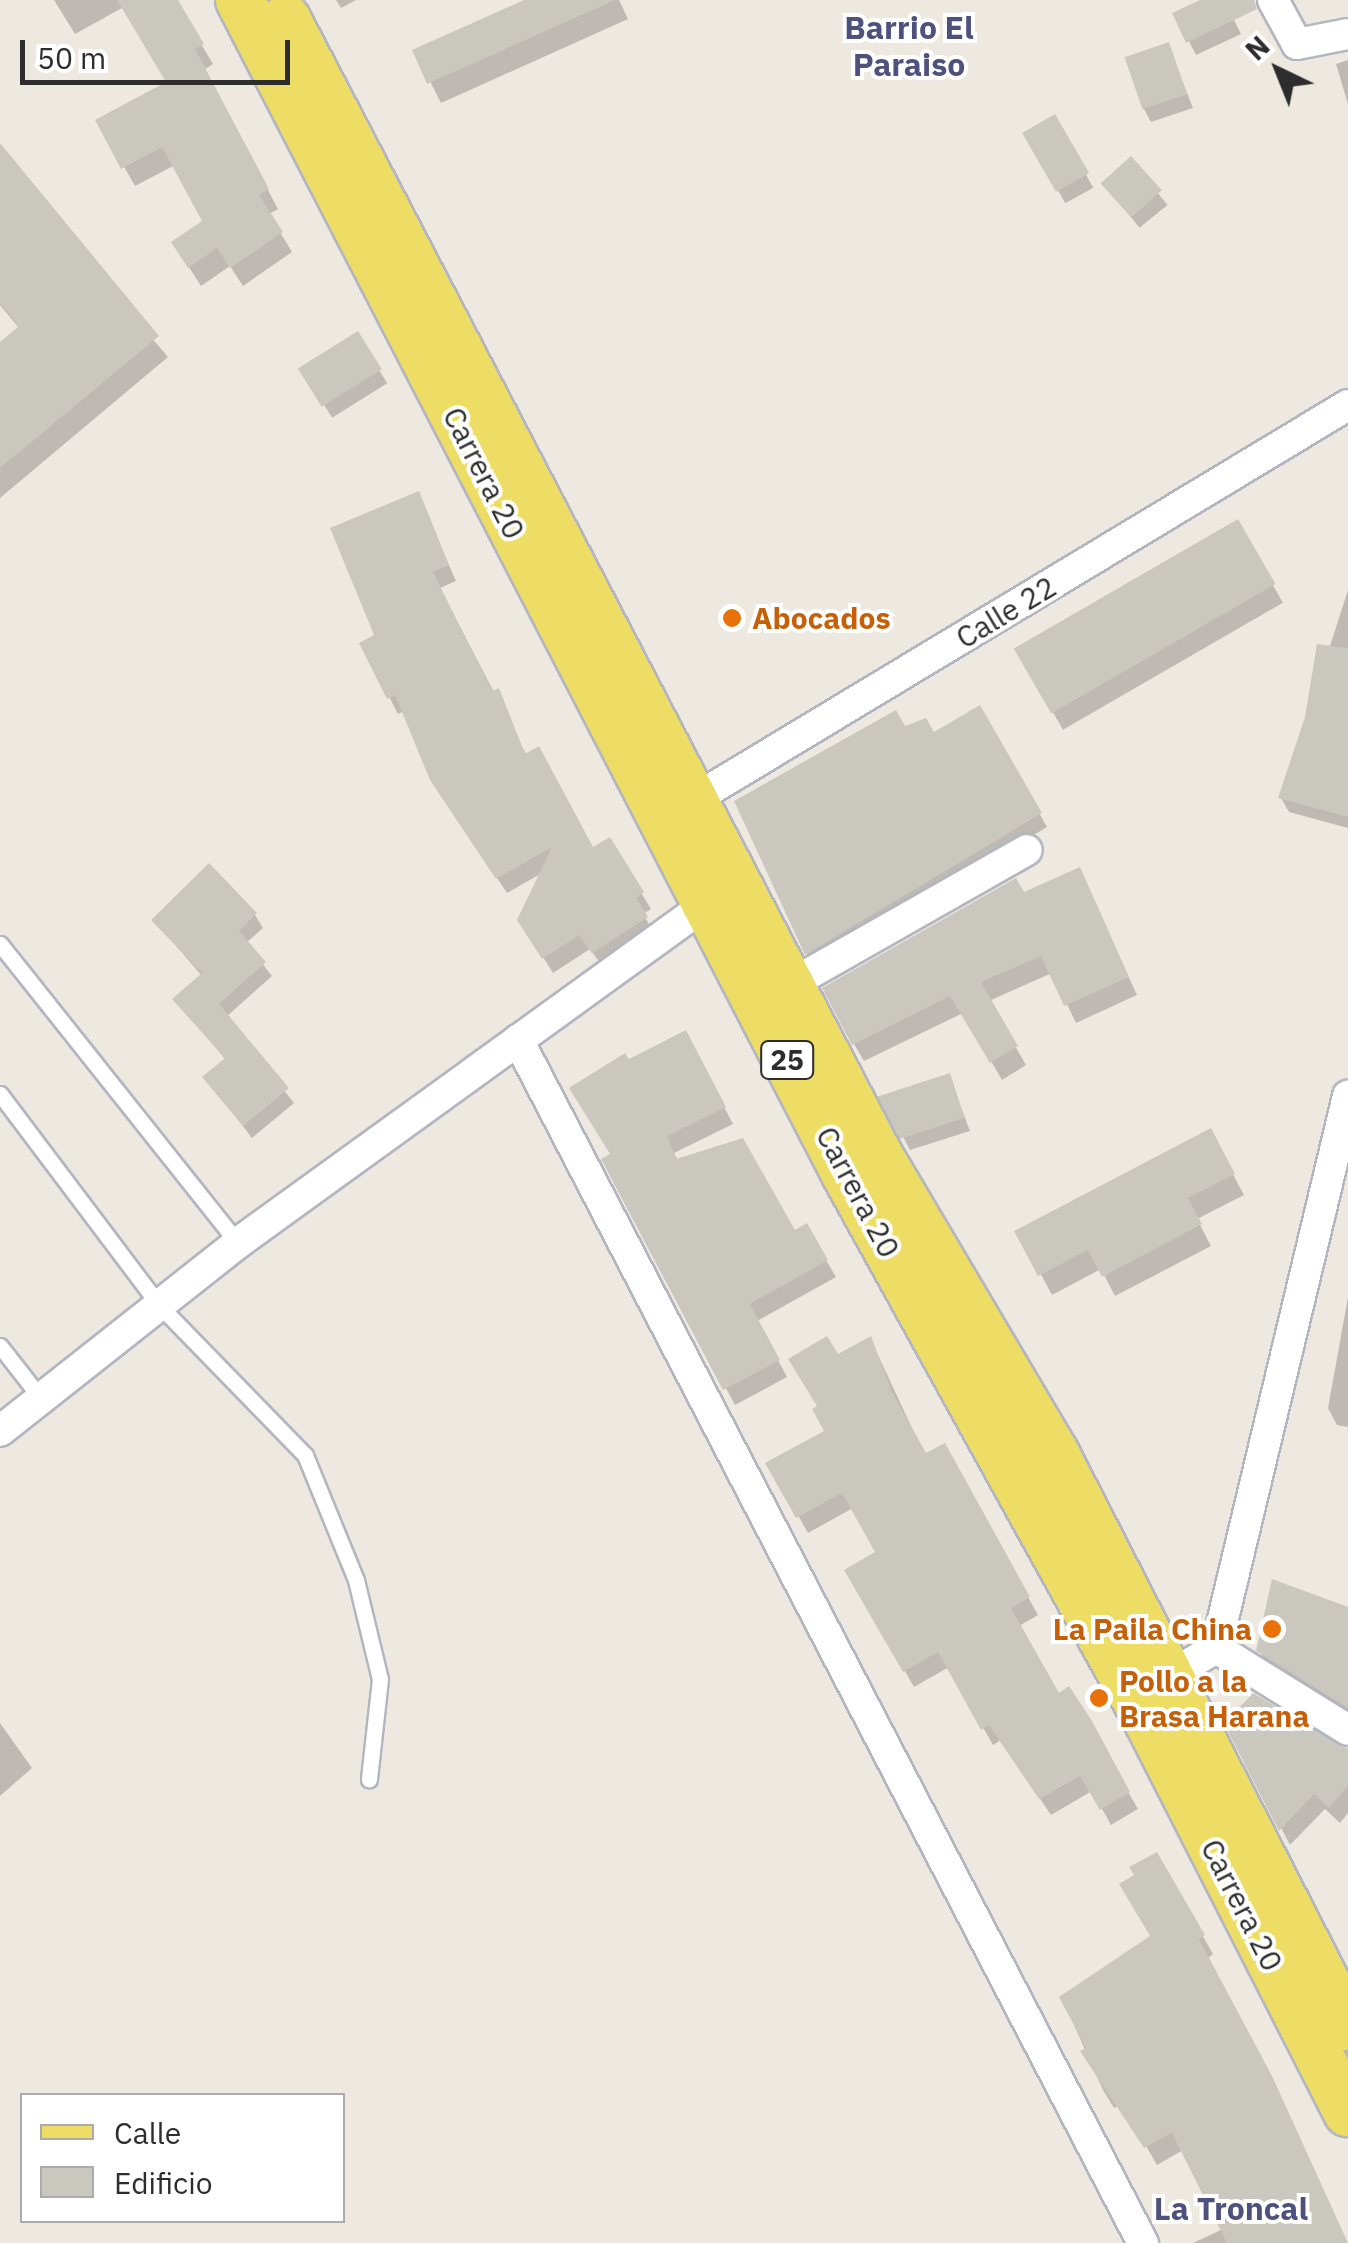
<!DOCTYPE html>
<html>
<head>
<meta charset="utf-8">
<style>
	body { margin:0 }
	#map { position:relative; width:1348px; height:2243px; overflow:hidden; background:#eee9e0; font-family:"IBM Plex Sans",sans-serif }
	div>[style] { position:absolute }
	.shadow>* { inset:0; background:#0003; transform-origin:0 0 }
	.building>* { inset:0; background:#cac7be; transform-origin:0 0 }
	.roads { filter:drop-shadow(2px 0 #b3b5c0) drop-shadow(-2px 0 #b3b5c0) drop-shadow(0 2px #b3b5c0) drop-shadow(0 -2px #b3b5c0) }
	.service>* { height:15px; margin:-7.5px; padding:0 7.5px; transform-origin:7.5px; border-radius:7.5px; background:#fff }
	.minor>* { height:30px; margin:-15px; padding:0 15px; transform-origin:15px; border-radius:15px; background:#fff }
	.primary>* { height:48px; margin:-24px; padding:0 24px; transform-origin:24px; border-radius:24px; background:#eedd65 }
	.dots>* { width:28px; height:28px; translate:-50% -50%; box-sizing:border-box; border:5px solid #fff; border-radius:50% }
	span { translate:-50% -50%; white-space:nowrap; text-align:center; line-height:1.15; -webkit-text-stroke:8px #fff; paint-order:stroke }
	.shield-label span { padding:2px 8px; background:#fff; border:2px solid; border-radius:8px; -webkit-text-stroke-width:0 }
	.shield-label { font-size:28px; color:#2d2d2d; font-weight:700 }
	.street-label { font-size:30px; color:#2d2d2d }
	.food-label { font-size:30px; color:#c56008; font-weight:700 }
	.left { translate:0 -50%; text-align:left }
	.right { translate:-100% -50%; text-align:right }
	.neighbourhood-label { font-size:32px; color:#4e517d; font-weight:700 }
	.legend { position:absolute; left:20px; top:2093px; width:325px; height:130px; box-sizing:border-box; background:#fff; border:2px solid #ababab; margin:0; padding:12px 18px; list-style:none; font-size:30px; color:#2d2d2d }
	.legend li { display:flex; align-items:center; gap:20px; height:50px }
	.legend b { width:50px; border:2px solid #ababab }
	.north { position:absolute; left:1228px; top:20px; width:100px; height:100px; -webkit-text-stroke:8px #fff; paint-order:stroke; rotate:317deg; font-size:28px; font-weight:700; line-height:40px; text-align:center; color:#2d2d2d }
	.north::after { content:''; display:block; margin:auto; width:35px; height:45px; background:#2d2d2d; clip-path:polygon(50% 0,100% 100%,50% 72%,0 100%) }
	.scale { position:absolute; left:20px; top:40px; width:270px; height:45px; box-sizing:border-box; border:5px solid #2d2d2d; border-top:0; padding-left:12px; font-size:30px; line-height:35px; white-space:nowrap; color:#2d2d2d; -webkit-text-stroke:8px #fff; paint-order:stroke }
</style>
</head>
<body>
<div id="map">
	<div class="shadow">
		<i style="clip-path:polygon(54px 0,175px 0,213px 64px,204px 70px,278px 209px,269px 214px,292px 252px,243px 286px,230px 266px,201px 286px,185px 261px,205px 222px,175px 165px,135px 186px,98px 121px,169px 83px,124px 7px,75px 34px)"></i>
		<i style="clip-path:polygon(336px 0,356px 0,341px 8px)"></i>
		<i style="clip-path:polygon(530px 0,619px 0,628px 19px,441px 103px,415px 52px)"></i>
		<i style="clip-path:polygon(1206px 0,1224px 0,1241px 34px,1196px 55px,1175px 14px)"></i>
		<i style="clip-path:polygon(1168px 45px,1193px 108px,1151px 122px,1144px 109px)"></i>
		<i style="clip-path:polygon(1348px 60px,1348px 104px,1336px 64px)"></i>
		<i style="left:1054px;top:117px;width:81px;height:32px;rotate:61deg"></i>
		<i style="clip-path:polygon(0 159px,168px 357px,0 498px,0 346px,20px 329px,0 305px)"></i>
		<i style="left:1131px;top:160px;width:58px;height:36px;rotate:51deg"></i>
		<i style="left:357px;top:335px;width:57px;height:65px;rotate:58deg"></i>
		<i style="clip-path:polygon(418px 495px,456px 581px,440px 588px,527px 756px,593px 850px,609px 840px,651px 909px,643px 914px,655px 934px,603px 967px,590px 949px,553px 973px,520px 920px,542px 873px,507px 893px,442px 796px,404px 711px,398px 714px,362px 644px,377px 637px)"></i>
		<i style="left:1237px;top:523px;width:92px;height:254px;rotate:60deg"></i>
		<i style="clip-path:polygon(1348px 590px,1348px 828px,1289px 812px,1281px 798px)"></i>
		<i style="clip-path:polygon(979px 708px,1047px 827px,814px 966px,807px 954px,904px 729px,933px 735px)"></i>
		<i style="clip-path:polygon(1079px 870px,1137px 995px,1076px 1023px,1052px 973px,989px 1001px,1026px 1065px,1002px 1080px,963px 1013px,864px 1061px,854px 1044px,1023px 896px)"></i>
		<i style="clip-path:polygon(255px 915px,263px 928px,246px 943px,272px 976px,226px 1017px,294px 1103px,252px 1138px,206px 1078px,226px 1060px,175px 999px,202px 976px,154px 920px)"></i>
		<i style="clip-path:polygon(694px 1049px,733px 1124px,674px 1153px,678px 1161px,794px 1233px,806px 1226px,836px 1277px,757px 1321px,787px 1377px,735px 1405px,604px 1160px,613px 1155px,628px 1062px)"></i>
		<i style="clip-path:polygon(949px 1076px,970px 1131px,910px 1150px,882px 1097px)"></i>
		<i style="clip-path:polygon(1221px 1152px,1244px 1195px,1197px 1219px,1211px 1246px,1115px 1296px,1101px 1269px,1052px 1295px,1018px 1232px)"></i>
		<i style="clip-path:polygon(1348px 1297px,1348px 1427px,1337px 1425px,1328px 1408px)"></i>
		<i style="clip-path:polygon(871px 1340px,925px 1456px,944px 1446px,1038px 1615px,1019px 1626px,1058px 1696px,1069px 1690px,1138px 1809px,1111px 1825px,1092px 1791px,1051px 1815px,1001px 1740px,993px 1745px,949px 1667px,914px 1687px,847px 1570px,878px 1553px,853px 1508px,808px 1533px,769px 1464px,827px 1432px,837px 1358px)"></i>
		<i style="clip-path:polygon(1348px 1610px,1348px 1717px,1268px 1667px,1259px 1650px)"></i>
		<i style="clip-path:polygon(0 1723px,32px 1768px,0 1796px)"></i>
		<i style="clip-path:polygon(1227px 1724px,1348px 1749px,1348px 1813px,1340px 1823px,1325px 1809px,1290px 1845px)"></i>
		<i style="clip-path:polygon(1156px 1855px,1213px 1954px,1207px 1959px,1347px 2243px,1193px 2243px,1223px 2229px,1183px 2150px,1157px 2165px,1122px 2104px,1114px 2108px,1103px 2090px,1062px 1998px,1153px 1937px,1137px 1876px)"></i>
	</div>
	<div class="building">
		<i style="clip-path:polygon(117px 0,178px 0,204px 44px,195px 49px,269px 189px,259px 195px,283px 232px,230px 268px,217px 248px,188px 268px,171px 242px,202px 221px,162px 147px,121px 169px,95px 120px,166px 82px)"></i>
		<i style="clip-path:polygon(524px 0,615px 0,427px 84px,412px 50px)"></i>
		<i style="clip-path:polygon(1200px 0,1254px 0,1257px 9px,1186px 43px,1172px 13px)"></i>
		<i style="left:1169px;top:42px;width:55px;height:47px;rotate:71deg"></i>
		<i style="left:1055px;top:114px;width:68px;height:38px;rotate:60deg"></i>
		<i style="clip-path:polygon(0 143px,159px 336px,0 468px,0 342px,19px 326px,0 303px)"></i>
		<i style="left:1131px;top:156px;width:46px;height:41px;rotate:48deg"></i>
		<i style="left:358px;top:331px;width:45px;height:71px;rotate:58deg"></i>
		<i style="clip-path:polygon(419px 491px,449px 565px,433px 572px,492px 691px,499px 688px,525px 754px,539px 746px,593px 847px,610px 837px,644px 892px,636px 898px,648px 917px,592px 953px,579px 935px,542px 959px,517px 920px,552px 847px,496px 879px,430px 780px,395px 695px,387px 699px,359px 643px,374px 635px,330px 528px)"></i>
		<i style="left:1238px;top:519px;width:75px;height:259px;rotate:60deg"></i>
		<i style="clip-path:polygon(1317px 644px,1348px 648px,1348px 817px,1278px 798px,1305px 717px)"></i>
		<i style="clip-path:polygon(980px 705px,1042px 813px,805px 955px,734px 801px,896px 710px,905px 726px,926px 718px,934px 732px)"></i>
		<i style="clip-path:polygon(209px 863px,257px 913px,239px 931px,266px 962px,219px 1004px,289px 1088px,243px 1126px,202px 1077px,225px 1058px,172px 999px,202px 973px,151px 920px)"></i>
		<i style="clip-path:polygon(1080px 867px,1129px 977px,1064px 1006px,1041px 956px,981px 982px,1018px 1046px,990px 1063px,950px 996px,852px 1045px,822px 988px,1016px 878px,1024px 892px)"></i>
		<i style="clip-path:polygon(686px 1030px,726px 1107px,667px 1136px,676px 1159px,743px 1138px,795px 1230px,807px 1223px,828px 1260px,750px 1304px,780px 1360px,723px 1390px,601px 1159px,610px 1154px,569px 1088px,625px 1053px,629px 1059px)"></i>
		<i style="left:950px;top:1073px;width:47px;height:76px;rotate:72deg"></i>
		<i style="clip-path:polygon(1211px 1128px,1235px 1174px,1188px 1198px,1202px 1224px,1102px 1277px,1088px 1250px,1038px 1276px,1014px 1231px)"></i>
		<i style="clip-path:polygon(827px 1336px,838px 1354px,871px 1336px,892px 1392px,926px 1453px,945px 1443px,1030px 1597px,1011px 1608px,1059px 1693px,1069px 1686px,1092px 1721px,1130px 1792px,1100px 1810px,1080px 1776px,1039px 1799px,989px 1725px,981px 1730px,938px 1652px,903px 1672px,844px 1570px,875px 1552px,842px 1493px,796px 1518px,765px 1463px,824px 1431px,812px 1409px,817px 1406px,788px 1359px)"></i>
		<i style="clip-path:polygon(1272px 1579px,1348px 1607px,1348px 1708px,1256px 1651px)"></i>
		<i style="clip-path:polygon(1253px 1693px,1348px 1749px,1348px 1786px,1329px 1808px,1314px 1794px,1279px 1831px,1224px 1724px)"></i>
		<i style="clip-path:polygon(1157px 1852px,1205px 1935px,1199px 1939px,1272px 2076px,1348px 2243px,1227px 2243px,1172px 2133px,1144px 2148px,1080px 2051px,1086px 2048px,1059px 1997px,1150px 1936px,1119px 1884px,1134px 1875px,1129px 1867px)"></i>
	</div>
	<div class="roads">
		<div class="service">
			<i style="left:0;top:944px;width:382px;rotate:51.5deg"></i>
			<i style="left:0;top:1094px;width:263px;rotate:53deg"></i>
			<i style="left:158px;top:1304px;width:211px;rotate:45.8deg"></i>
			<i style="left:305px;top:1455px;width:135px;rotate:67.8deg"></i>
			<i style="left:356px;top:1580px;width:102px;rotate:76.4deg"></i>
			<i style="left:380px;top:1679px;width:101px;rotate:96.3deg"></i>
			<i style="left:0;top:1346px;width:63px;rotate:52deg"></i>
		</div>
		<div class="minor">
			<i style="left:1273px;top:0;width:50px;rotate:61.4deg"></i>
			<i style="left:1297px;top:44px;width:52px;rotate:-11.1deg"></i>
			<i style="left:678px;top:809px;width:782px;rotate:-31.09deg"></i>
			<i style="left:791px;top:984px;width:271px;rotate:-29.6deg"></i>
			<i style="left:518px;top:1040px;width:1356px;rotate:62.55deg"></i>
			<i style="left:0;top:1431px;width:303px;rotate:-38.3deg"></i>
			<i style="left:238px;top:1243px;width:594px;rotate:-35.89deg"></i>
			<i style="left:1216px;top:1648px;width:155px;rotate:31.8deg"></i>
			<i style="left:1169px;top:1676px;width:55px;rotate:-30.8deg"></i>
			<i style="left:1216px;top:1648px;width:568px;rotate:-76.55deg"></i>
		</div>
		<div class="primary">
			<i style="left:240px;top:0;width:1321px;rotate:62.7deg"></i>
			<i style="left:846px;top:1174px;width:626px;rotate:61.06deg"></i>
			<i style="left:1149px;top:1722px;width:438px;rotate:63deg"></i>
			<i style="left:286px;top:19px;width:1279px;rotate:62.47deg"></i>
			<i style="left:877px;top:1153px;width:350px;rotate:59.4deg"></i>
			<i style="left:1055px;top:1454px;width:643px;rotate:62.88deg"></i>
		</div>
	</div>
	<div class="dots">
		<i style="left:732px;top:618px;background:#e8710a"></i>
		<i style="left:1272px;top:1629px;background:#e8710a"></i>
		<i style="left:1099px;top:1698px;background:#e8710a"></i>
	</div>
	<div class="shield-label">
		<span style="left:787px;top:1060px">25</span>
	</div>
	<div class="street-label">
		<span style="left:484px;top:473px;rotate:63deg">Carrera 20</span>
		<span style="left:1006px;top:612px;rotate:-31deg">Calle 22</span>
		<span style="left:858px;top:1192px;rotate:62deg">Carrera 20</span>
		<span style="left:1242px;top:1905px;rotate:63deg">Carrera 20</span>
	</div>
	<div class="food-label">
		<span class="left" style="left:752px;top:618px">Abocados</span>
		<span class="right" style="left:1252px;top:1629px">La Paila China</span>
		<span class="left" style="left:1119px;top:1698px">Pollo a la<br>Brasa Harana</span>
	</div>
	<div class="neighbourhood-label">
		<span style="left:909px;top:46px">Barrio El<br>Paraiso</span>
		<span style="left:1231px;top:2208px">La Troncal</span>
	</div>
	<ul class="legend">
	<li><b style="height:12px;background:#eedd65"></b>Calle</li>
	<li><b style="height:28px;background:#cac7be"></b>Edificio</li>
	</ul>
	<div class="north">N</div>
	<div class="scale">50 m</div>
</div>
</body>
</html>
